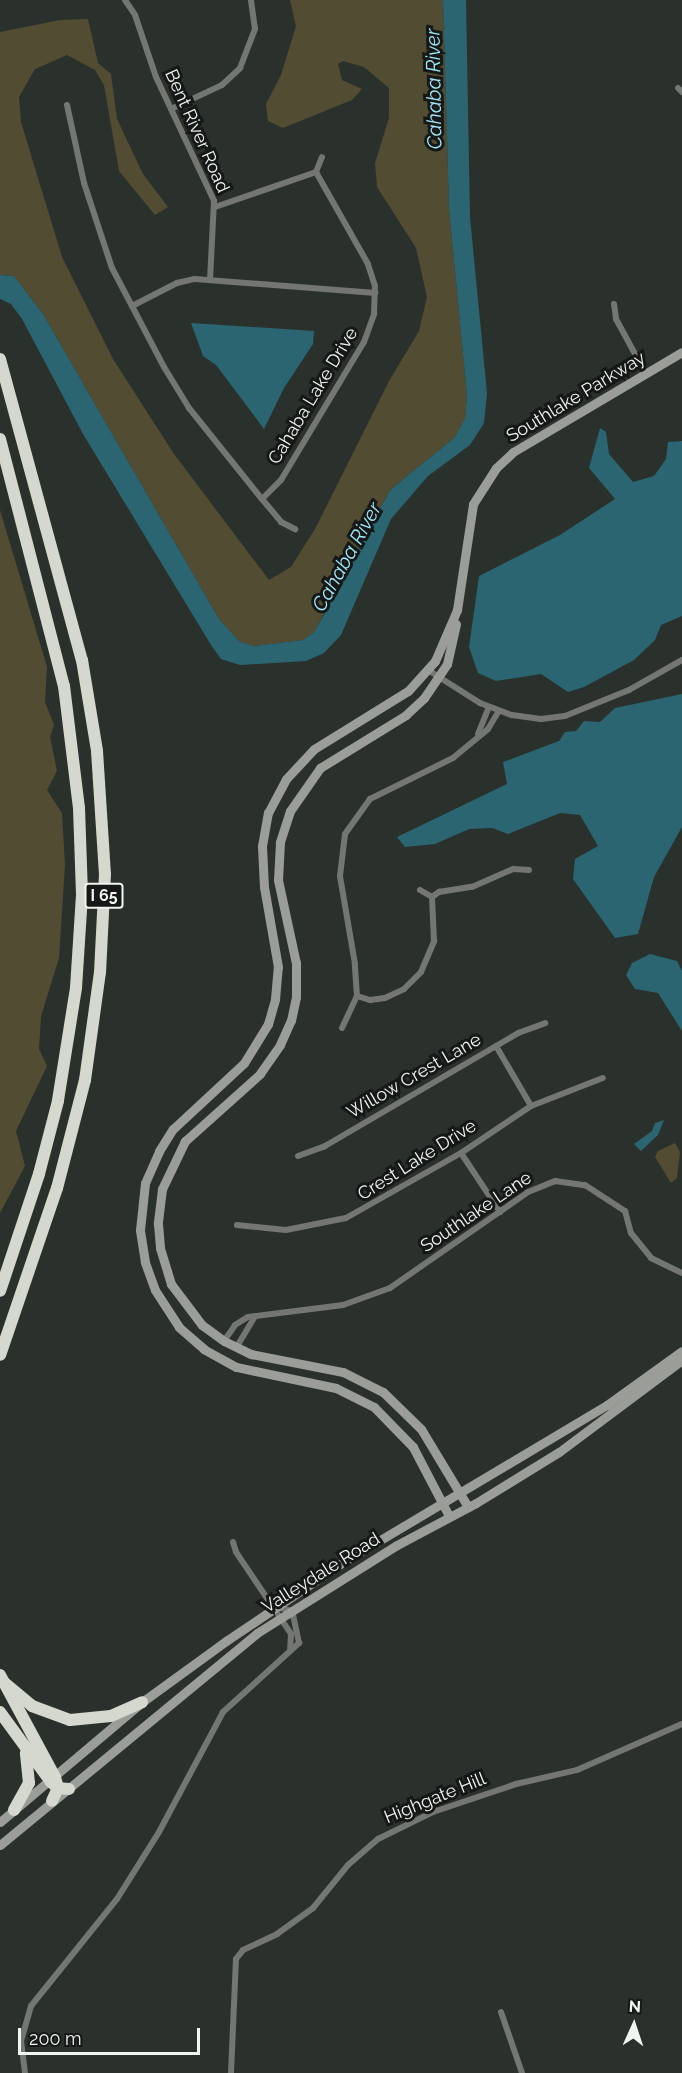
<!DOCTYPE html>
<html>
<head>
<meta charset="utf-8">
<style>
	body { margin:0 }
	#map { position:relative; width:682px; height:2073px; overflow:hidden; background:#2a312c; font-family:Raleway,sans-serif }
	div>[style] { position:absolute }
	.green>* { inset:0; background:#524d32 }
	.water>* { inset:0; background:#2a6571 }
	.street>* { height:6px; margin:-3px; padding:0 3px; transform-origin:3px; border-radius:3px; background:#747672 }
	.secondary>* { height:9px; margin:-4.5px; padding:0 4.5px; transform-origin:4.5px; border-radius:4.5px; background:#9b9e98 }
	.highway>* { height:12px; margin:-6px; padding:0 6px; transform-origin:6px; border-radius:6px; background:#d4d8cf }
	span { translate:-50% -50%; white-space:nowrap; text-align:center; line-height:1.15; -webkit-text-stroke:6px #151816; paint-order:stroke }
	.shield-label span { padding:2px 4px; background:#151816; border:2px solid; border-radius:4px; -webkit-text-stroke-width:0 }
	.shield-label { font-size:16px; color:#f0f5f1; font-weight:700 }
	.street-label { font-size:18px; color:#f0f5f1 }
	.water-label { font-size:20px; color:#a0e8f9; font-style:italic }
	.north { position:absolute; left:604px; top:1995px; width:60px; height:60px; -webkit-text-stroke:4px #151816; paint-order:stroke; rotate:3deg; font-size:16px; font-weight:700; line-height:24px; text-align:center; color:#f0f5f1 }
	.north::after { content:''; display:block; margin:auto; width:21px; height:27px; background:#f0f5f1; clip-path:polygon(50% 0,100% 100%,50% 72%,0 100%) }
	.scale { position:absolute; left:18px; top:2028px; width:182px; height:27px; box-sizing:border-box; border:3px solid #f0f5f1; border-top:0; padding-left:8px; font-size:18px; line-height:21px; white-space:nowrap; color:#f0f5f1; -webkit-text-stroke:4px #151816; paint-order:stroke }
</style>
</head>
<body>
<div id="map">
	<div class="green">
		<i style="clip-path:polygon(290px 0,443px 0,449px 209px,467px 396px,465px 418px,455px 437px,390px 490px,314px 632px,303px 640px,254px 646px,240px 642px,219px 619px,43px 314px,14px 276px,0 275px,0 32px,60px 20px,88px 19px,98px 63px,111px 74px,117px 119px,143px 174px,168px 207px,155px 215px,119px 171px,104px 85px,95px 70px,67px 55px,35px 69px,19px 97px,21px 122px,62px 257px,113px 359px,174px 454px,269px 580px,291px 567px,315px 529px,389px 381px,419px 331px,427px 297px,416px 248px,377px 187px,375px 163px,389px 118px,389px 88px,364px 67px,343px 61px,338px 64px,342px 80px,362px 89px,352px 100px,283px 128px,268px 121px,266px 104px,281px 75px,296px 26px)"></i>
		<i style="clip-path:polygon(0 510px,47px 667px,45px 702px,54px 725px,50px 737px,57px 771px,47px 790px,62px 813px,65px 865px,59px 958px,41px 1016px,39px 1049px,47px 1066px,16px 1131px,25px 1166px,0 1213px)"></i>
		<i style="clip-path:polygon(675px 1143px,680px 1152px,677px 1178px,671px 1183px,655px 1157px,658px 1151px)"></i>
	</div>
	<div class="water">
		<i style="clip-path:polygon(443px 0,466px 0,470px 217px,487px 393px,484px 423px,470px 445px,428px 476px,391px 519px,341px 635px,324px 653px,306px 661px,240px 665px,221px 659px,211px 645px,83px 434px,22px 319px,11px 304px,0 299px,0 275px,14px 276px,43px 314px,219px 619px,240px 642px,254px 646px,303px 640px,314px 632px,326px 611px,390px 490px,455px 437px,465px 418px,467px 396px,449px 209px)"></i>
		<i style="clip-path:polygon(191px 323px,314px 331px,313px 344px,284px 388px,264px 429px,216px 365px,203px 356px)"></i>
		<i style="clip-path:polygon(600px 428px,606px 432px,609px 454px,633px 482px,654px 476px,666px 459px,668px 442px,682px 441px,682px 616px,661px 625px,655px 640px,634px 660px,584px 687px,568px 692px,541px 674px,496px 681px,478px 673px,469px 647px,479px 576px,560px 535px,615px 499px,589px 468px)"></i>
		<i style="clip-path:polygon(682px 694px,682px 827px,654px 877px,638px 934px,615px 938px,573px 879px,575px 859px,598px 846px,580px 815px,560px 813px,508px 834px,492px 828px,469px 829px,435px 844px,405px 847px,397px 837px,507px 784px,503px 762px,559px 741px,565px 732px,576px 731px,584px 721px,600px 722px,615px 708px)"></i>
		<i style="clip-path:polygon(650px 954px,677px 961px,682px 971px,682px 1031px,658px 993px,635px 989px,626px 975px,632px 963px)"></i>
		<i style="clip-path:polygon(664px 1120px,658px 1135px,641px 1151px,634px 1144px,652px 1131px,655px 1123px)"></i>
	</div>
	<div class="street">
		<i style="left:125px;top:0;width:18px;rotate:56deg"></i>
		<i style="left:135px;top:15px;width:65px;rotate:71.3deg"></i>
		<i style="left:156px;top:77px;width:137px;rotate:64.9deg"></i>
		<i style="left:214px;top:201px;width:78px;rotate:92.9deg"></i>
		<i style="left:678px;top:88px;width:6px;rotate:45deg"></i>
		<i style="left:67px;top:105px;width:80px;rotate:77.7deg"></i>
		<i style="left:84px;top:183px;width:89px;rotate:71.8deg"></i>
		<i style="left:112px;top:268px;width:112px;rotate:62.3deg"></i>
		<i style="left:164px;top:367px;width:48px;rotate:58.6deg"></i>
		<i style="left:189px;top:408px;width:117px;rotate:51.3deg"></i>
		<i style="left:262px;top:499px;width:30px;rotate:50deg"></i>
		<i style="left:281px;top:522px;width:16px;rotate:27deg"></i>
		<i style="left:171px;top:109px;width:56px;rotate:-25.2deg"></i>
		<i style="left:222px;top:85px;width:25px;rotate:-43deg"></i>
		<i style="left:240px;top:68px;width:42px;rotate:-69deg"></i>
		<i style="left:255px;top:29px;width:29px;rotate:-98deg"></i>
		<i style="left:316px;top:172px;width:16px;rotate:-68deg"></i>
		<i style="left:215px;top:207px;width:107px;rotate:-19.1deg"></i>
		<i style="left:614px;top:304px;width:15px;rotate:82deg"></i>
		<i style="left:616px;top:319px;width:63px;rotate:61.4deg"></i>
		<i style="left:132px;top:306px;width:51px;rotate:-27.1deg"></i>
		<i style="left:177px;top:283px;width:18px;rotate:-13deg"></i>
		<i style="left:195px;top:279px;width:181px;rotate:4.4deg"></i>
		<i style="left:262px;top:499px;width:27px;rotate:-45deg"></i>
		<i style="left:281px;top:480px;width:161px;rotate:-59deg"></i>
		<i style="left:364px;top:342px;width:30px;rotate:-70deg"></i>
		<i style="left:374px;top:314px;width:28px;rotate:-88deg"></i>
		<i style="left:375px;top:286px;width:23px;rotate:-108deg"></i>
		<i style="left:368px;top:264px;width:106px;rotate:-119.5deg"></i>
		<i style="left:428px;top:670px;width:62px;rotate:32.4deg"></i>
		<i style="left:480px;top:703px;width:34px;rotate:21deg"></i>
		<i style="left:512px;top:715px;width:29px;rotate:8deg"></i>
		<i style="left:541px;top:719px;width:24px;rotate:-7deg"></i>
		<i style="left:565px;top:716px;width:69px;rotate:-22.1deg"></i>
		<i style="left:629px;top:690px;width:61px;rotate:-29.5deg"></i>
		<i style="left:478px;top:734px;width:29px;rotate:-68deg"></i>
		<i style="left:420px;top:890px;width:14px;rotate:30deg"></i>
		<i style="left:432px;top:897px;width:9px;rotate:-36deg"></i>
		<i style="left:439px;top:892px;width:33px;rotate:-9deg"></i>
		<i style="left:472px;top:887px;width:45px;rotate:-23.7deg"></i>
		<i style="left:513px;top:869px;width:16px;rotate:4deg"></i>
		<i style="left:357px;top:996px;width:14px;rotate:17deg"></i>
		<i style="left:370px;top:1000px;width:15px;rotate:-8deg"></i>
		<i style="left:385px;top:998px;width:21px;rotate:-25deg"></i>
		<i style="left:404px;top:989px;width:24px;rotate:-45deg"></i>
		<i style="left:421px;top:972px;width:34px;rotate:-67deg"></i>
		<i style="left:434px;top:941px;width:44px;rotate:-92.6deg"></i>
		<i style="left:342px;top:1028px;width:35px;rotate:-65deg"></i>
		<i style="left:357px;top:996px;width:32px;rotate:-94deg"></i>
		<i style="left:355px;top:964px;width:89px;rotate:-99.7deg"></i>
		<i style="left:340px;top:876px;width:42px;rotate:-83.2deg"></i>
		<i style="left:345px;top:834px;width:43px;rotate:-54.5deg"></i>
		<i style="left:370px;top:799px;width:93px;rotate:-26.3deg"></i>
		<i style="left:453px;top:758px;width:45px;rotate:-39.6deg"></i>
		<i style="left:488px;top:729px;width:21px;rotate:-59deg"></i>
		<i style="left:496px;top:1046px;width:69px;rotate:59.7deg"></i>
		<i style="left:461px;top:1153px;width:71px;rotate:56.5deg"></i>
		<i style="left:298px;top:1156px;width:29px;rotate:-20deg"></i>
		<i style="left:325px;top:1146px;width:224px;rotate:-30.3deg"></i>
		<i style="left:518px;top:1033px;width:29px;rotate:-20deg"></i>
		<i style="left:237px;top:1225px;width:49px;rotate:5.8deg"></i>
		<i style="left:286px;top:1230px;width:61px;rotate:-11.3deg"></i>
		<i style="left:346px;top:1218px;width:132px;rotate:-29.5deg"></i>
		<i style="left:461px;top:1153px;width:84px;rotate:-33.9deg"></i>
		<i style="left:531px;top:1106px;width:77px;rotate:-21.3deg"></i>
		<i style="left:224px;top:1341px;width:19px;rotate:-55deg"></i>
		<i style="left:235px;top:1325px;width:15px;rotate:-32deg"></i>
		<i style="left:248px;top:1317px;width:96px;rotate:-7.2deg"></i>
		<i style="left:343px;top:1305px;width:50px;rotate:-19.9deg"></i>
		<i style="left:390px;top:1288px;width:168px;rotate:-34.8deg"></i>
		<i style="left:528px;top:1192px;width:29px;rotate:-22deg"></i>
		<i style="left:555px;top:1181px;width:30px;rotate:8deg"></i>
		<i style="left:585px;top:1185px;width:48px;rotate:33deg"></i>
		<i style="left:625px;top:1211px;width:23px;rotate:75deg"></i>
		<i style="left:631px;top:1233px;width:32px;rotate:51deg"></i>
		<i style="left:651px;top:1258px;width:34px;rotate:26deg"></i>
		<i style="left:236px;top:1348px;width:37px;rotate:-59deg"></i>
		<i style="left:233px;top:1542px;width:10px;rotate:73deg"></i>
		<i style="left:236px;top:1552px;width:99px;rotate:56.1deg"></i>
		<i style="left:291px;top:1634px;width:17px;rotate:93deg"></i>
		<i style="left:501px;top:2012px;width:65px;rotate:71deg"></i>
		<i style="left:25px;top:2073px;width:32px;rotate:-97deg"></i>
		<i style="left:21px;top:2041px;width:36px;rotate:-74deg"></i>
		<i style="left:31px;top:2006px;width:137px;rotate:-51.2deg"></i>
		<i style="left:117px;top:1899px;width:79px;rotate:-57.9deg"></i>
		<i style="left:159px;top:1832px;width:136px;rotate:-61.9deg"></i>
		<i style="left:223px;top:1712px;width:103px;rotate:-42.2deg"></i>
		<i style="left:299px;top:1643px;width:33px;rotate:-102deg"></i>
		<i style="left:292px;top:1611px;width:16px;rotate:-166deg"></i>
		<i style="left:231px;top:2073px;width:114px;rotate:-87.5deg"></i>
		<i style="left:236px;top:1959px;width:11px;rotate:-52deg"></i>
		<i style="left:243px;top:1950px;width:38px;rotate:-25deg"></i>
		<i style="left:277px;top:1934px;width:44px;rotate:-35.8deg"></i>
		<i style="left:313px;top:1908px;width:55px;rotate:-50.9deg"></i>
		<i style="left:348px;top:1865px;width:40px;rotate:-41deg"></i>
		<i style="left:378px;top:1839px;width:61px;rotate:-26.1deg"></i>
		<i style="left:433px;top:1812px;width:88px;rotate:-18.6deg"></i>
		<i style="left:516px;top:1784px;width:63px;rotate:-12.9deg"></i>
		<i style="left:577px;top:1770px;width:115px;rotate:-23.7deg"></i>
	</div>
	<div class="secondary">
		<i style="left:456px;top:624px;width:41px;rotate:102.7deg"></i>
		<i style="left:447px;top:664px;width:41px;rotate:124.1deg"></i>
		<i style="left:424px;top:698px;width:25px;rotate:137deg"></i>
		<i style="left:406px;top:715px;width:101px;rotate:148.4deg"></i>
		<i style="left:320px;top:768px;width:52px;rotate:124.9deg"></i>
		<i style="left:290px;top:811px;width:33px;rotate:108deg"></i>
		<i style="left:280px;top:842px;width:38px;rotate:93deg"></i>
		<i style="left:278px;top:880px;width:85px;rotate:77.8deg"></i>
		<i style="left:296px;top:963px;width:34px;rotate:90deg"></i>
		<i style="left:296px;top:997px;width:24px;rotate:102deg"></i>
		<i style="left:291px;top:1020px;width:27px;rotate:114deg"></i>
		<i style="left:280px;top:1045px;width:35px;rotate:125deg"></i>
		<i style="left:260px;top:1074px;width:101px;rotate:138.2deg"></i>
		<i style="left:185px;top:1141px;width:53px;rotate:115.6deg"></i>
		<i style="left:162px;top:1189px;width:35px;rotate:97deg"></i>
		<i style="left:158px;top:1224px;width:24px;rotate:85deg"></i>
		<i style="left:160px;top:1248px;width:38px;rotate:73deg"></i>
		<i style="left:171px;top:1284px;width:51px;rotate:52.9deg"></i>
		<i style="left:202px;top:1325px;width:27px;rotate:36deg"></i>
		<i style="left:224px;top:1341px;width:30px;rotate:26deg"></i>
		<i style="left:251px;top:1354px;width:94px;rotate:11.1deg"></i>
		<i style="left:343px;top:1372px;width:45px;rotate:26.6deg"></i>
		<i style="left:383px;top:1392px;width:53px;rotate:44.2deg"></i>
		<i style="left:421px;top:1429px;width:91px;rotate:58.9deg"></i>
		<i style="left:449px;top:1516px;width:78px;rotate:-117.6deg"></i>
		<i style="left:413px;top:1447px;width:56px;rotate:-134.3deg"></i>
		<i style="left:374px;top:1407px;width:42px;rotate:-153.4deg"></i>
		<i style="left:336px;top:1388px;width:102px;rotate:-168.1deg"></i>
		<i style="left:236px;top:1367px;width:37px;rotate:-151deg"></i>
		<i style="left:204px;top:1349px;width:33px;rotate:-139deg"></i>
		<i style="left:179px;top:1327px;width:44px;rotate:-123deg"></i>
		<i style="left:155px;top:1290px;width:30px;rotate:-110deg"></i>
		<i style="left:145px;top:1262px;width:32px;rotate:-99deg"></i>
		<i style="left:140px;top:1230px;width:47px;rotate:-83.9deg"></i>
		<i style="left:145px;top:1183px;width:35px;rotate:-66deg"></i>
		<i style="left:159px;top:1151px;width:26px;rotate:-58deg"></i>
		<i style="left:173px;top:1129px;width:97px;rotate:-42.9deg"></i>
		<i style="left:244px;top:1063px;width:46px;rotate:-58.4deg"></i>
		<i style="left:268px;top:1024px;width:26px;rotate:-74deg"></i>
		<i style="left:275px;top:999px;width:32px;rotate:-85deg"></i>
		<i style="left:278px;top:967px;width:81px;rotate:-99.9deg"></i>
		<i style="left:264px;top:887px;width:41px;rotate:-92.8deg"></i>
		<i style="left:262px;top:846px;width:34px;rotate:-80deg"></i>
		<i style="left:268px;top:813px;width:38px;rotate:-62deg"></i>
		<i style="left:286px;top:779px;width:41px;rotate:-47deg"></i>
		<i style="left:314px;top:749px;width:110px;rotate:-31.7deg"></i>
		<i style="left:408px;top:691px;width:40px;rotate:-48deg"></i>
		<i style="left:435px;top:661px;width:56px;rotate:-66.7deg"></i>
		<i style="left:457px;top:610px;width:107px;rotate:-81.4deg"></i>
		<i style="left:473px;top:504px;width:43px;rotate:-57.4deg"></i>
		<i style="left:496px;top:468px;width:23px;rotate:-43deg"></i>
		<i style="left:513px;top:452px;width:196px;rotate:-30.6deg"></i>
		<i style="left:0;top:1822px;width:186px;rotate:-40.2deg"></i>
		<i style="left:142px;top:1702px;width:104px;rotate:-36deg"></i>
		<i style="left:226px;top:1641px;width:138px;rotate:-34deg"></i>
		<i style="left:340px;top:1564px;width:311px;rotate:-30.8deg"></i>
		<i style="left:607px;top:1405px;width:92px;rotate:-35.8deg"></i>
		<i style="left:0;top:1845px;width:333px;rotate:-39.5deg"></i>
		<i style="left:257px;top:1633px;width:165px;rotate:-32.2deg"></i>
		<i style="left:397px;top:1545px;width:89px;rotate:-28deg"></i>
		<i style="left:476px;top:1503px;width:97px;rotate:-31.6deg"></i>
		<i style="left:559px;top:1452px;width:154px;rotate:-36.8deg"></i>
	</div>
	<div class="highway">
		<i style="left:0;top:359px;width:312px;rotate:74.8deg"></i>
		<i style="left:82px;top:660px;width:92px;rotate:80.6deg"></i>
		<i style="left:97px;top:751px;width:123px;rotate:86.3deg"></i>
		<i style="left:105px;top:874px;width:98px;rotate:92.9deg"></i>
		<i style="left:100px;top:972px;width:109px;rotate:97.9deg"></i>
		<i style="left:85px;top:1080px;width:112px;rotate:104.5deg"></i>
		<i style="left:57px;top:1188px;width:176px;rotate:108.8deg"></i>
		<i style="left:0;top:439px;width:255px;rotate:75.5deg"></i>
		<i style="left:64px;top:686px;width:123px;rotate:83deg"></i>
		<i style="left:79px;top:808px;width:87px;rotate:88deg"></i>
		<i style="left:82px;top:895px;width:93px;rotate:93.7deg"></i>
		<i style="left:76px;top:988px;width:114px;rotate:99.1deg"></i>
		<i style="left:58px;top:1101px;width:75px;rotate:104.6deg"></i>
		<i style="left:39px;top:1174px;width:123px;rotate:108.4deg"></i>
		<i style="left:0;top:1675px;width:116px;rotate:61.7deg"></i>
		<i style="left:55px;top:1777px;width:11px;rotate:75deg"></i>
		<i style="left:58px;top:1788px;width:14px;rotate:115deg"></i>
		<i style="left:6px;top:1684px;width:34px;rotate:40deg"></i>
		<i style="left:32px;top:1706px;width:40px;rotate:20.2deg"></i>
		<i style="left:70px;top:1720px;width:41px;rotate:-5.6deg"></i>
		<i style="left:111px;top:1716px;width:34px;rotate:-24deg"></i>
		<i style="left:0;top:1712px;width:87px;rotate:53.9deg"></i>
		<i style="left:51px;top:1782px;width:9px;rotate:41deg"></i>
		<i style="left:58px;top:1788px;width:11px;rotate:5deg"></i>
		<i style="left:14px;top:1810px;width:31px;rotate:-61deg"></i>
		<i style="left:29px;top:1783px;width:30px;rotate:-96deg"></i>
	</div>
	<div class="shield-label">
		<span style="left:104px;top:896px">I 65</span>
	</div>
	<div class="street-label">
		<span style="left:197px;top:131px;rotate:66deg">Bent River Road</span>
		<span style="left:313px;top:396px;rotate:-59deg">Cahaba Lake Drive</span>
		<span style="left:576px;top:397px;rotate:-31deg">Southlake Parkway</span>
		<span style="left:414px;top:1076px;rotate:-30deg">Willow Crest Lane</span>
		<span style="left:417px;top:1160px;rotate:-32deg">Crest Lake Drive</span>
		<span style="left:476px;top:1212px;rotate:-34deg">Southlake Lane</span>
		<span style="left:321px;top:1573px;rotate:-32deg">Valleydale Road</span>
		<span style="left:435px;top:1798px;rotate:-22deg">Highgate Hill</span>
	</div>
	<div class="water-label">
		<span style="left:434px;top:89px;rotate:-91deg">Cahaba River</span>
		<span style="left:347px;top:557px;rotate:-61deg">Cahaba River</span>
	</div>
	<div class="north">N</div>
	<div class="scale">200 m</div>
</div>
</body>
</html>
